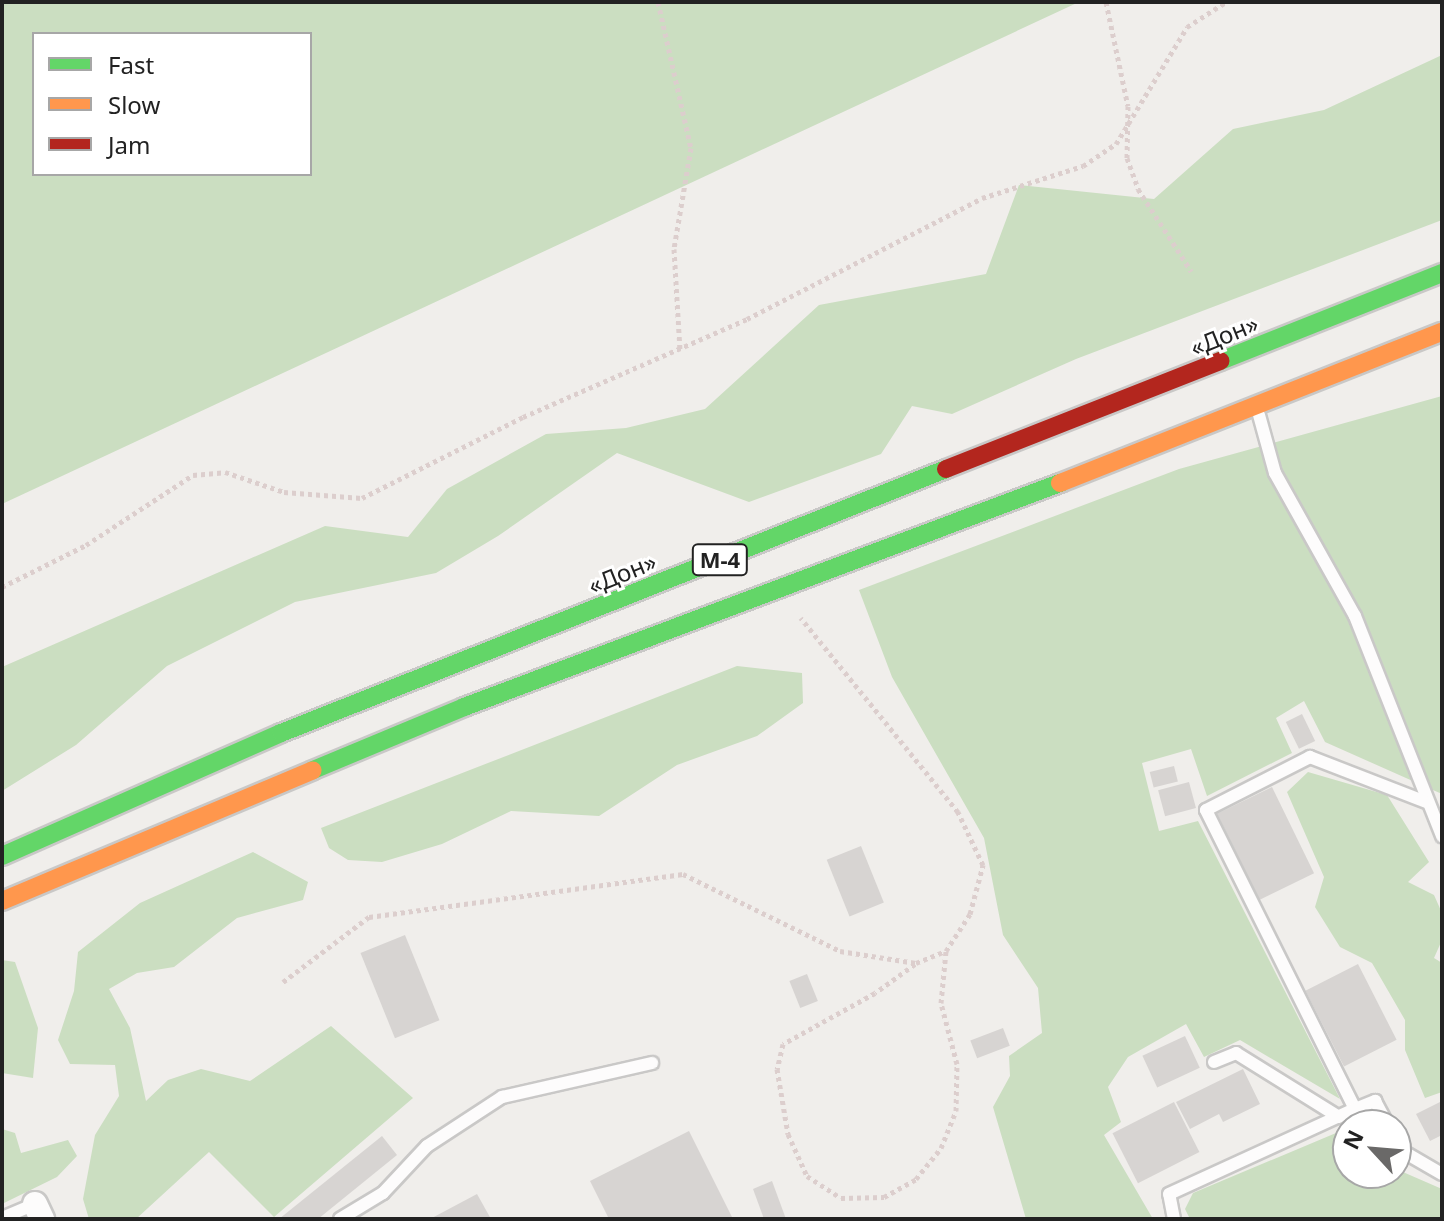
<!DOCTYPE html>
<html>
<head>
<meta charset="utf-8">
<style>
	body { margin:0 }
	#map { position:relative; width:1444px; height:1221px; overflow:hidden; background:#f0eeeb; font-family:"Noto Sans",sans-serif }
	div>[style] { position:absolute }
	.forest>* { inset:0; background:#cbdec1 }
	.building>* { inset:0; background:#d7d4d2; transform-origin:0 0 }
	.path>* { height:5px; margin-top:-2.5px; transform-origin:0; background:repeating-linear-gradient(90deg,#dccecd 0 4px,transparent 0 8px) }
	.roads { filter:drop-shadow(2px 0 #c9c8c7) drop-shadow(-2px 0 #c9c8c7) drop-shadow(0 2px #c9c8c7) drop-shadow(0 -2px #c9c8c7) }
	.lane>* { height:12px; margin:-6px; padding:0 6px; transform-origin:6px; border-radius:6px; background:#fdfcfc }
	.street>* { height:24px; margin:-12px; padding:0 12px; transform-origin:12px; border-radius:12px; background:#fdfcfc }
	.fast>* { height:18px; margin:-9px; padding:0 9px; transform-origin:9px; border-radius:9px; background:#63d668 }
	.slow>* { height:18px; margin:-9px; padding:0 9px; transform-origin:9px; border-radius:9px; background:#ff974d }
	.jam>* { height:18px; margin:-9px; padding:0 9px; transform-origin:9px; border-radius:9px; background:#b3261e }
	span { translate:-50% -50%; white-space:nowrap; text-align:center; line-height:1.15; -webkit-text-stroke:6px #fff; paint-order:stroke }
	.shield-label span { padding:2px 6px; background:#fff; border:2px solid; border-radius:6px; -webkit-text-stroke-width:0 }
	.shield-label { font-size:22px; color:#222; font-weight:700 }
	.street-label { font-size:24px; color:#222 }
	.frame { position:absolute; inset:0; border:4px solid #222; pointer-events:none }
	.legend { position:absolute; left:32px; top:32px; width:280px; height:144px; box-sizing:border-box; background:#fff; border:2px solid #a7a7a7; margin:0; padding:10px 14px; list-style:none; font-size:24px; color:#222 }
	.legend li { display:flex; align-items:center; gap:16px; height:40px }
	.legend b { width:40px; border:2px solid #a7a7a7 }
	.north { position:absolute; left:1332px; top:1109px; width:80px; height:80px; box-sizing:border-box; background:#fff; border:2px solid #a7a7a7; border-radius:50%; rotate:296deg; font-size:22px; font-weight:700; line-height:32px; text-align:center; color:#222 }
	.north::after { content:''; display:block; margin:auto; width:28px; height:36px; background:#6a6968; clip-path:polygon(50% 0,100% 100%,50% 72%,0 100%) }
</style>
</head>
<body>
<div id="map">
	<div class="forest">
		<i style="clip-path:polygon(evenodd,2px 2px,1079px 2px,2px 504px,2px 2px,310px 34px,310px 174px,34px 174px,34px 34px,310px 34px)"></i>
		<i style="clip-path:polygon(1442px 55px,1442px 220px,1076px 359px,952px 414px,912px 406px,881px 454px,749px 502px,617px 453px,498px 536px,436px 573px,295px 602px,167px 666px,76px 745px,2px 791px,2px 667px,325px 526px,408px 537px,447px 489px,546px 434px,626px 428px,705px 409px,819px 305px,986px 274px,1019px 185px,1154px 199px,1233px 129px,1324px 110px)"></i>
		<i style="clip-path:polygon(1442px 396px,1442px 794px,1325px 742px,1304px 701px,1276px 718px,1292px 753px,1207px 796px,1191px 749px,1142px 763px,1159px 831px,1198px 821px,1340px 1099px,1240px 1040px,1204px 1057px,1186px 1024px,1128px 1057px,1108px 1087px,1121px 1122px,1104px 1135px,1153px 1219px,1026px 1219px,993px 1107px,1010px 1076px,1009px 1056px,1042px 1033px,1038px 988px,1003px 935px,984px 838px,892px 677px,859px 590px,1179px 469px)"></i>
		<i style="clip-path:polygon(737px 666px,802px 673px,803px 703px,757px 736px,677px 765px,599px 816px,511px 811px,442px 844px,382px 862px,348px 860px,329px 848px,321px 828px)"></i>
		<i style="clip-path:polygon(1308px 772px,1387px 795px,1429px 862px,1408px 882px,1434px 895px,1442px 913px,1442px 940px,1434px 958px,1442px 963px,1442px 1092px,1425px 1098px,1405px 1050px,1405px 1020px,1372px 963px,1340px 947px,1315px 907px,1324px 877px,1287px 792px)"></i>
		<i style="clip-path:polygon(253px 852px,308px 882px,303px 900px,237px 918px,174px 967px,137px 973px,109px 989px,130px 1028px,146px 1101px,168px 1080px,201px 1069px,250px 1081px,331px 1026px,413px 1098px,274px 1217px,209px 1152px,136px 1219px,89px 1219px,83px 1199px,95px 1135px,119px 1096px,115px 1065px,70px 1064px,58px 1040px,74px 991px,78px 952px,140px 903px)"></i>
		<i style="clip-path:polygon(2px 960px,15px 962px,38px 1028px,33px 1078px,2px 1073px)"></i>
		<i style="clip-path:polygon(2px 1129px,15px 1133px,21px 1153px,68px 1140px,77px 1156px,57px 1177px,2px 1204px)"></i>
		<i style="clip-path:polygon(1336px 1133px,1348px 1143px,1348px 1173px,1396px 1169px,1442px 1189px,1442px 1219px,1190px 1219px,1185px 1209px,1193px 1193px)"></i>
	</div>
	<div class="building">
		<i style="left:1302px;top:714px;width:30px;height:18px;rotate:64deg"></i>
		<i style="left:1174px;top:766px;width:16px;height:25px;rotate:76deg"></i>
		<i style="left:1189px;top:782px;width:27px;height:32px;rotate:75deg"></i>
		<i style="left:1272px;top:787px;width:96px;height:61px;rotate:64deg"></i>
		<i style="left:861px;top:846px;width:61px;height:37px;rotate:68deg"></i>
		<i style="left:405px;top:935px;width:92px;height:48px;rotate:68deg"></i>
		<i style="left:1358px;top:964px;width:85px;height:59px;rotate:63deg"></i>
		<i style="left:807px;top:974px;width:29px;height:19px;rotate:68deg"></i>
		<i style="left:1003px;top:1028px;width:19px;height:35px;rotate:69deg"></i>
		<i style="left:1185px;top:1036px;width:35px;height:47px;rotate:65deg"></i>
		<i style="clip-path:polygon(1243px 1069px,1260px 1104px,1223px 1122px,1219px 1114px,1190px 1129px,1176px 1102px)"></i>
		<i style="clip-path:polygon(1442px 1101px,1442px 1135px,1430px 1141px,1416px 1114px)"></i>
		<i style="left:1174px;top:1102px;width:56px;height:69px;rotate:63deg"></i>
		<i style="clip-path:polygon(689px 1131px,733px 1219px,609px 1219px,590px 1181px)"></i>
		<i style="clip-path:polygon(382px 1136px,397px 1155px,318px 1219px,279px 1219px)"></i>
		<i style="clip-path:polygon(772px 1181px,786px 1219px,764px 1219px,753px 1189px)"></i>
		<i style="clip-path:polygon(477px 1194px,491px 1219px,430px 1219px)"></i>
	</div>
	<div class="path">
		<i style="left:658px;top:2px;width:150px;rotate:77.3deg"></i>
		<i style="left:691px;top:148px;width:102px;rotate:99.6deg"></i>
		<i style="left:674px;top:249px;width:102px;rotate:86.6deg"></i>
		<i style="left:1106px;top:2px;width:106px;rotate:78.1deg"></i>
		<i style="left:1128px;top:106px;width:52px;rotate:91.1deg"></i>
		<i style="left:1127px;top:158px;width:33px;rotate:70deg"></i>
		<i style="left:1138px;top:189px;width:98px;rotate:57.1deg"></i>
		<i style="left:2px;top:587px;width:94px;rotate:-26.6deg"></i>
		<i style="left:86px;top:545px;width:128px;rotate:-33.2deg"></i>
		<i style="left:193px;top:475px;width:32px;rotate:-5deg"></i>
		<i style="left:225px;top:472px;width:62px;rotate:18.7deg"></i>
		<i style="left:284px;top:492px;width:78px;rotate:4.4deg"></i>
		<i style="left:362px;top:498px;width:180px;rotate:-26.7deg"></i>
		<i style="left:523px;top:417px;width:244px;rotate:-23.6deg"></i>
		<i style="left:747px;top:319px;width:264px;rotate:-27.2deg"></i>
		<i style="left:982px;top:198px;width:106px;rotate:-17.6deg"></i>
		<i style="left:1083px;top:166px;width:40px;rotate:-34deg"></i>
		<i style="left:1116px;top:144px;width:137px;rotate:-58.7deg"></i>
		<i style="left:1187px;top:27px;width:46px;rotate:-32.7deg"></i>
		<i style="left:915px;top:964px;width:49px;rotate:144.1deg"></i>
		<i style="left:875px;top:993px;width:105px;rotate:151deg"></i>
		<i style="left:783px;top:1044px;width:26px;rotate:103deg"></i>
		<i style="left:777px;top:1069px;width:66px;rotate:80.4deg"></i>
		<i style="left:788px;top:1134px;width:46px;rotate:65.7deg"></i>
		<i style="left:807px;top:1176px;width:40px;rotate:32.9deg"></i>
		<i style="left:841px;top:1198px;width:43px;rotate:-1.3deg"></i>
		<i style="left:884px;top:1197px;width:37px;rotate:-29deg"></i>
		<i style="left:916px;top:1179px;width:40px;rotate:-51deg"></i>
		<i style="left:941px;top:1148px;width:40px;rotate:-68deg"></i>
		<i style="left:956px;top:1111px;width:47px;rotate:-88.8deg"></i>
		<i style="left:957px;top:1064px;width:63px;rotate:-104.7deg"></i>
		<i style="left:941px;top:1003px;width:52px;rotate:-84.5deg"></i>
		<i style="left:283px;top:982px;width:108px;rotate:-37.1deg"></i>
		<i style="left:369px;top:917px;width:317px;rotate:-7.8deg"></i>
		<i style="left:683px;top:874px;width:175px;rotate:26.1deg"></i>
		<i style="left:840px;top:951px;width:77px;rotate:9deg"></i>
		<i style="left:916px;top:963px;width:32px;rotate:-22deg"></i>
		<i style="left:946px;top:951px;width:44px;rotate:-57deg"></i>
		<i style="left:970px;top:914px;width:51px;rotate:-75.1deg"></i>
		<i style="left:983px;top:865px;width:59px;rotate:-115.3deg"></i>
		<i style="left:958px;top:812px;width:250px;rotate:-129deg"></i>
	</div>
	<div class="roads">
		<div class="lane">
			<i style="left:1259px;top:415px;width:60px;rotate:74.6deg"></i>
			<i style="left:1275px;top:473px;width:164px;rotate:60.8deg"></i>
			<i style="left:1355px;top:616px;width:237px;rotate:68.4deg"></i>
			<i style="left:1214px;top:1062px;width:24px;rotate:-22deg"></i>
			<i style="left:1236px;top:1053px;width:121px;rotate:31.9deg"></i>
			<i style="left:1355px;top:1109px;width:334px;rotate:-116.5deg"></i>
			<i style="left:1206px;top:810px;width:117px;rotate:-27deg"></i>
			<i style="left:1310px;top:757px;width:124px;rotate:21.2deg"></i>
			<i style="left:1396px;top:1139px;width:15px;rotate:58deg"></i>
			<i style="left:1404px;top:1152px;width:44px;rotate:30.1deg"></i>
			<i style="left:2px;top:1218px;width:36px;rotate:-23deg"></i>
			<i style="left:340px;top:1219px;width:50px;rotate:-31.2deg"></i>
			<i style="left:383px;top:1193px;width:64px;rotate:-46.9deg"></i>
			<i style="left:427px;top:1146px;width:90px;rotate:-33.2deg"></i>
			<i style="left:502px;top:1097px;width:154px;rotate:-12.8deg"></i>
			<i style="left:1174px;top:1219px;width:25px;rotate:-101deg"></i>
			<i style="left:1169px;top:1194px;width:205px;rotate:-24.6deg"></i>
			<i style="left:1355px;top:1109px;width:22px;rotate:-22deg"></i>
			<i style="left:1375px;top:1101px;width:27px;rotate:62deg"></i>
		</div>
		<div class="street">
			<i style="left:35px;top:1204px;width:17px;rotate:65deg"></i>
		</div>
		<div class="fast">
			<i style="left:1220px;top:361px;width:239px;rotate:-21.6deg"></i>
			<i style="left:313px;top:770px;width:164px;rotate:-22.6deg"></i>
			<i style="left:464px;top:707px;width:637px;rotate:-20.6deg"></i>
			<i style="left:2px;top:856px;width:305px;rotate:-23.8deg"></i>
			<i style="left:281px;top:733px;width:715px;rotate:-21.65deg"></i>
		</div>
		<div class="slow">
			<i style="left:1060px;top:483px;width:411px;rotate:-21.6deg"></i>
			<i style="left:2px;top:901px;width:337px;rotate:-22.8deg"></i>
		</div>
		<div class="jam">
			<i style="left:946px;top:469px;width:295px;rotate:-21.5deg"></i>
		</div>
	</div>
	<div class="shield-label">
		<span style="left:720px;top:560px">М-4</span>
	</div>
	<div class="street-label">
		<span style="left:1224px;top:335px;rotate:-22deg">«Дон»</span>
		<span style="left:622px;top:573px;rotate:-22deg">«Дон»</span>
	</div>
	<div class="frame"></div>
	<ul class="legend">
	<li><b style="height:10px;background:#63d668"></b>Fast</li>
	<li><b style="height:10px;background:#ff974d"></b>Slow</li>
	<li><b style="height:10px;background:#b3261e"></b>Jam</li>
	</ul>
	<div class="north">N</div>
</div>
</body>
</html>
